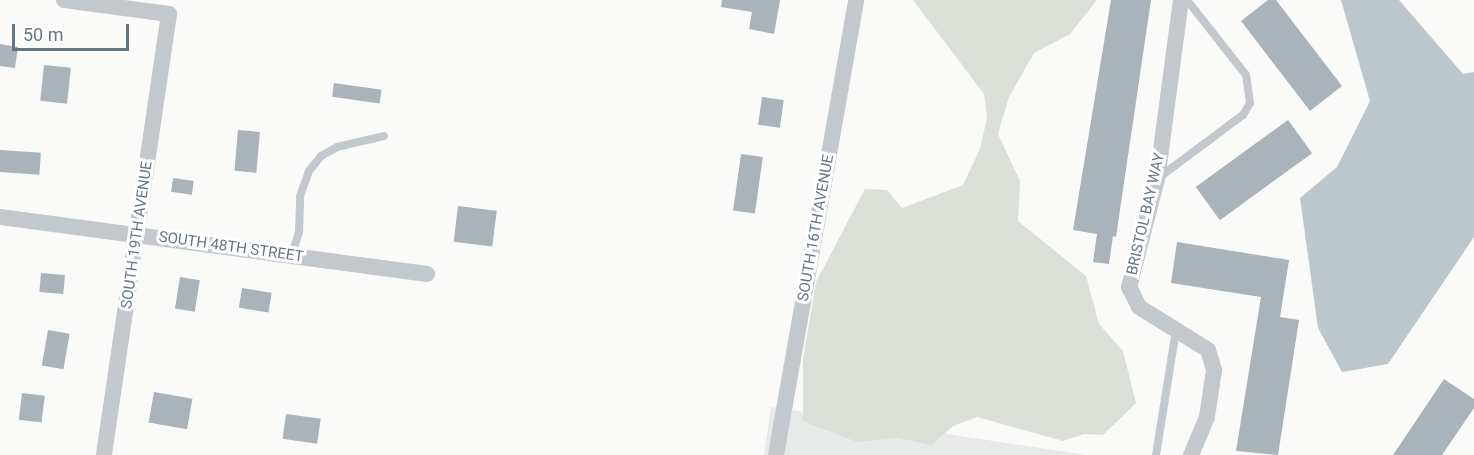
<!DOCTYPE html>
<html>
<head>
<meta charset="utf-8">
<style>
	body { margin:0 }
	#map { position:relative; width:1474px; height:455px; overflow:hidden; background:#fafaf8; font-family:Roboto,sans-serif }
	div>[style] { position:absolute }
	.built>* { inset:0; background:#e8e9e9 }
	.green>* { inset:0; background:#dadfd7 }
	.water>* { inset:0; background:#bbc7cb }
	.building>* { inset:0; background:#aab3b9; transform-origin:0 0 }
	.lane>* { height:8px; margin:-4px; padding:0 4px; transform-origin:4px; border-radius:4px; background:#c3c8cc }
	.street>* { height:16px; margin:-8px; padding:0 8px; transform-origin:8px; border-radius:8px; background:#c3c8cc }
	span { translate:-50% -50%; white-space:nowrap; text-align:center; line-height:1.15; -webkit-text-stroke:6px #fff; paint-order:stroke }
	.street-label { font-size:15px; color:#657683 }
	.scale { position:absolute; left:12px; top:24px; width:117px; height:27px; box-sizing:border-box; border:3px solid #657683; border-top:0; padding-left:8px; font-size:18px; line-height:21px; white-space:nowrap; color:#657683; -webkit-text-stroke:4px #fff; paint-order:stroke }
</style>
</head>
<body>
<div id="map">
	<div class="built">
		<i style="clip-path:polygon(771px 407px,1086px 455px,764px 455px)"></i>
	</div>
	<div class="green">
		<i style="clip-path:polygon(913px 0,1097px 0,1070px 34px,1034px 53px,1009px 97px,998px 134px,1020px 181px,1018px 221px,1086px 276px,1099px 324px,1123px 351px,1136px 403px,1103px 435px,1084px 434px,1063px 441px,977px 417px,953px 426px,931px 445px,898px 438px,857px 442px,803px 421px,803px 359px,816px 282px,865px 189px,887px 190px,902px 208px,963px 185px,980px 149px,987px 118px,984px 94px)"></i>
	</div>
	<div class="water">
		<i style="clip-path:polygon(1341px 0,1399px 0,1463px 74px,1474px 72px,1474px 237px,1388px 364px,1342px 372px,1318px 328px,1300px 198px,1337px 167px,1370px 101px)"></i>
	</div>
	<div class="building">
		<i style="clip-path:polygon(722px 0,780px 0,774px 34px,749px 29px,752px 12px,721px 7px)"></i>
		<i style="clip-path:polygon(1111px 0,1151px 0,1116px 237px,1113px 236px,1109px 264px,1093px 262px,1097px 234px,1073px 230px)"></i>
		<i style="clip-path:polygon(1268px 0,1276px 0,1342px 86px,1310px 111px,1241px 21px)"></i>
		<i style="clip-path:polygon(0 44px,18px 47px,15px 68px,0 66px)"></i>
		<i style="left:44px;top:65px;width:27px;height:36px;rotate:6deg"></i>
		<i style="left:334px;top:83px;width:48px;height:14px;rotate:8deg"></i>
		<i style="left:762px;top:97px;width:22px;height:28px;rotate:8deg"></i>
		<i style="left:1288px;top:120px;width:41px;height:114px;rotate:54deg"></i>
		<i style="left:238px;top:130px;width:22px;height:41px;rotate:5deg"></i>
		<i style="left:0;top:150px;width:41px;height:22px;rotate:4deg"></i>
		<i style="left:741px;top:154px;width:22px;height:57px;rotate:8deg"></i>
		<i style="left:173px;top:178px;width:21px;height:14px;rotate:8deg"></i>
		<i style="left:458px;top:206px;width:39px;height:36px;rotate:7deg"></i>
		<i style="clip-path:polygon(1177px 242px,1289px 260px,1280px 317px,1299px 320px,1278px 455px,1236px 451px,1261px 297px,1171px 283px)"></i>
		<i style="left:41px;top:273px;width:24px;height:19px;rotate:5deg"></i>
		<i style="left:180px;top:277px;width:20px;height:32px;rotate:9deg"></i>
		<i style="left:242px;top:288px;width:30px;height:20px;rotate:9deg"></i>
		<i style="left:48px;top:330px;width:22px;height:36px;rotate:10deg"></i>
		<i style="clip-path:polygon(1444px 379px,1474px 399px,1474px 408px,1442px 455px,1393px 455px)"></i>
		<i style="left:154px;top:392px;width:39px;height:31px;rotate:10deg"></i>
		<i style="left:22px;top:393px;width:23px;height:27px;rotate:7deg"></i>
		<i style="left:286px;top:414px;width:35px;height:25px;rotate:8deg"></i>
	</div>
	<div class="lane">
		<i style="left:1157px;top:179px;width:107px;rotate:-36.7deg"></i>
		<i style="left:1243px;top:115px;width:14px;rotate:-60deg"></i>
		<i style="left:1250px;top:103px;width:28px;rotate:-98deg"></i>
		<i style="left:1246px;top:75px;width:95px;rotate:-128.2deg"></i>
		<i style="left:292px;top:255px;width:24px;rotate:-73deg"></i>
		<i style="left:299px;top:232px;width:36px;rotate:-88deg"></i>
		<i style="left:300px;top:196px;width:27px;rotate:-70deg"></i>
		<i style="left:309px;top:171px;width:19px;rotate:-51deg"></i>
		<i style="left:321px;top:156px;width:18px;rotate:-29deg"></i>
		<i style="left:337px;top:147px;width:48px;rotate:-13.2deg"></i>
		<i style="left:1156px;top:455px;width:127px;rotate:-80.9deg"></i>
	</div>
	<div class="street">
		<i style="left:64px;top:0;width:106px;rotate:7.6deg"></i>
		<i style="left:169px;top:14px;width:446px;rotate:98.4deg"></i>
		<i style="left:1181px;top:0;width:181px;rotate:97.6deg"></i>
		<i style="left:1157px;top:179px;width:112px;rotate:104.5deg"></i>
		<i style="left:1129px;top:287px;width:22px;rotate:63deg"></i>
		<i style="left:1139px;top:307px;width:81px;rotate:31.9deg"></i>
		<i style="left:1208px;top:350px;width:21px;rotate:73deg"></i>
		<i style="left:1214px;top:370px;width:48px;rotate:98.5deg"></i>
		<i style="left:1207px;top:417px;width:41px;rotate:112.8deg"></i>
		<i style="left:0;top:217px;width:431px;rotate:7.6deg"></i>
		<i style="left:776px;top:455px;width:462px;rotate:-80deg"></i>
	</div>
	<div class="street-label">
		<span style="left:1146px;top:214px;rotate:-77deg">BRISTOL BAY WAY</span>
		<span style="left:816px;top:228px;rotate:-80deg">SOUTH 16TH AVENUE</span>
		<span style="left:137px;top:235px;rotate:-82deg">SOUTH 19TH AVENUE</span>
		<span style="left:231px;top:247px;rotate:8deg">SOUTH 48TH STREET</span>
	</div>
	<div class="scale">50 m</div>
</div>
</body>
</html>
